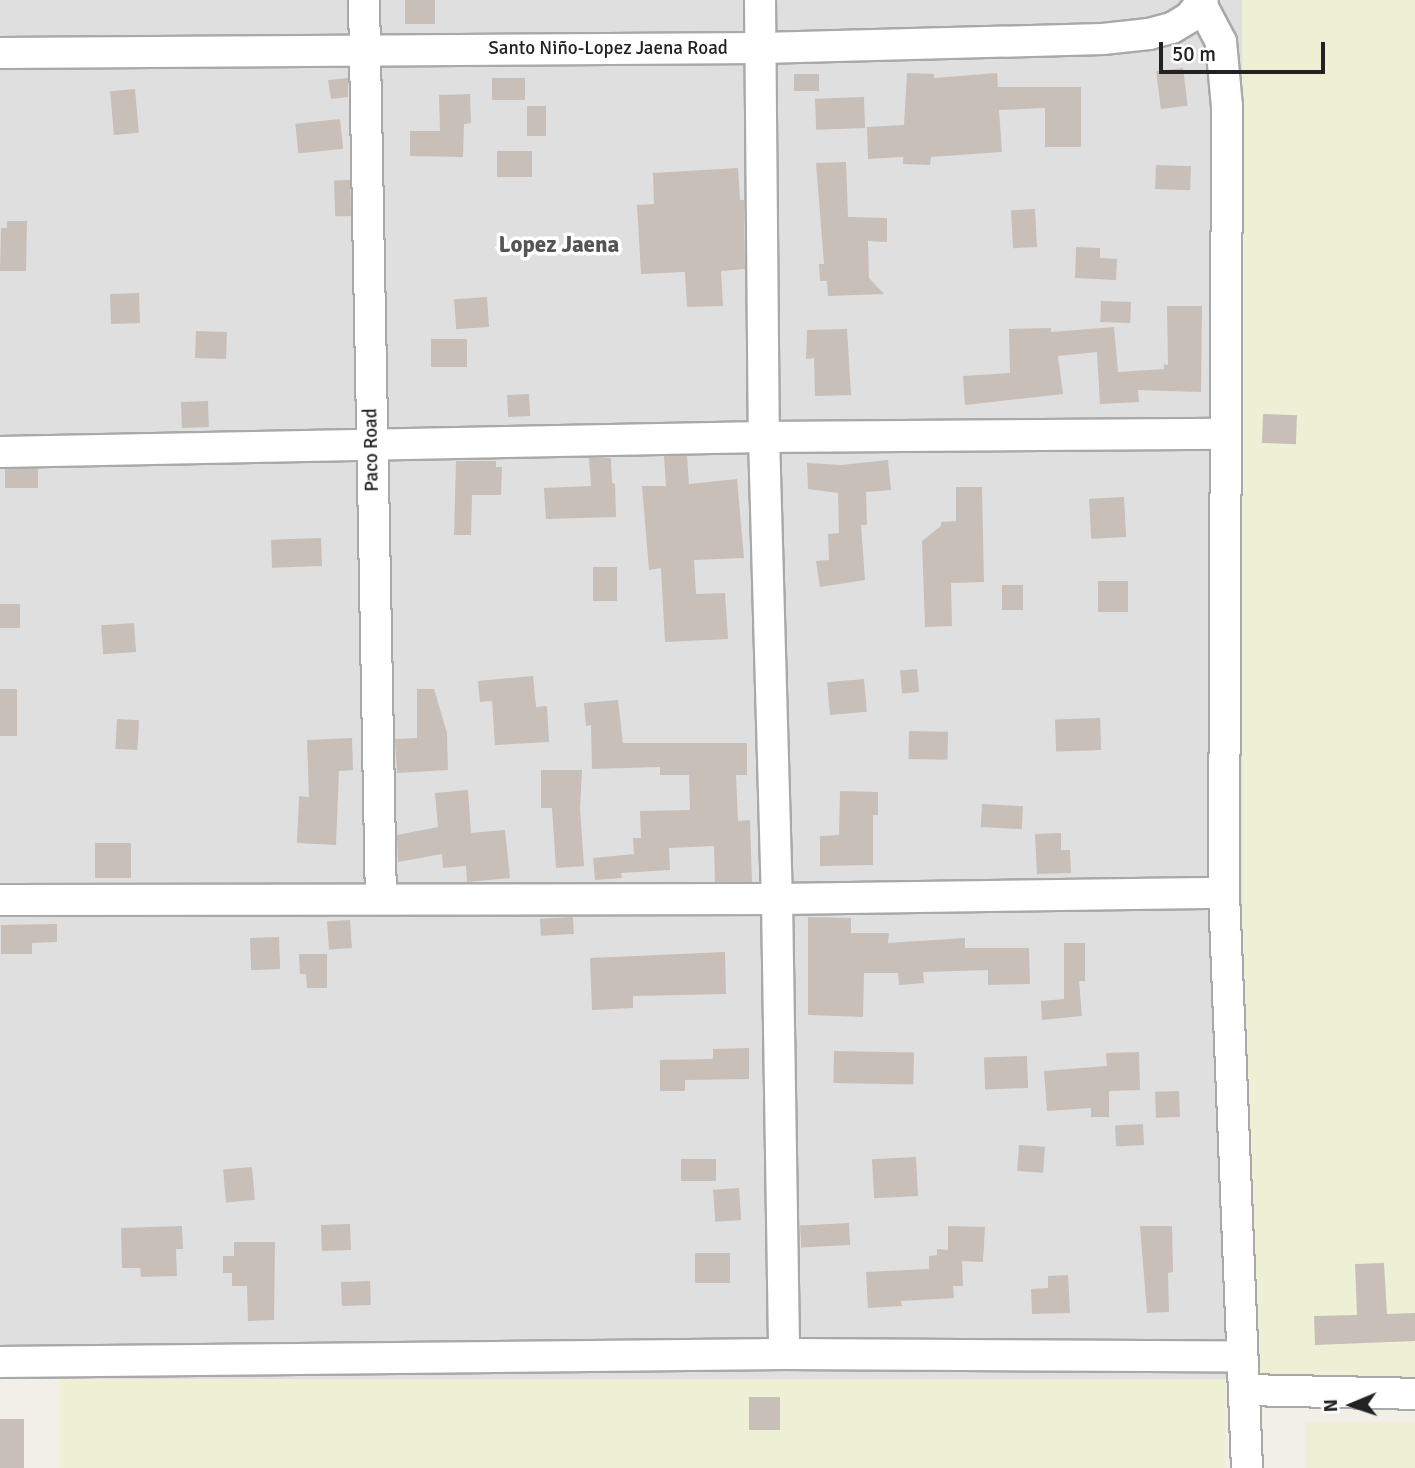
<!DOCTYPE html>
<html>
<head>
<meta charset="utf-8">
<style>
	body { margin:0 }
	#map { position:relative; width:1415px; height:1468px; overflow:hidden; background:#f2efe9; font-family:Signika,sans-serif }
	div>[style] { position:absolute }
	.residential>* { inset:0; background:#e0dfdf; transform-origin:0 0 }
	.farmland>* { inset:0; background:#eef0d5; transform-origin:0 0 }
	.building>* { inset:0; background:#c7bfb8; transform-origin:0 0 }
	.roads { filter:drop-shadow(2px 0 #a9a9a9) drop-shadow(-2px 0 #a9a9a9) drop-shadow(0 2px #a9a9a9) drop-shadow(0 -2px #a9a9a9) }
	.minor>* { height:30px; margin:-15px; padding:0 15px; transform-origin:15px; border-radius:15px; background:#fff }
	span { translate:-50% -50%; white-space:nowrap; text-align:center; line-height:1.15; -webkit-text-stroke:7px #fff; paint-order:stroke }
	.street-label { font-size:19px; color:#222 }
	.quarter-label { font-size:23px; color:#555; font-weight:700 }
	.north { position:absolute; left:1317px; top:1370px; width:70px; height:70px; -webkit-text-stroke:5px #fff; paint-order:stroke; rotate:268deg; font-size:19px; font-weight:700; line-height:28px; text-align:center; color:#222 }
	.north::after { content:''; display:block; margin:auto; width:24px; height:32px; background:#222; clip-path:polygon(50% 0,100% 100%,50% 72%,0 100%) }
	.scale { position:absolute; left:1159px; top:42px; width:166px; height:32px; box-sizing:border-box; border:4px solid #222; border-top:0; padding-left:9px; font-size:21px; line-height:24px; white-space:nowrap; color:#222; -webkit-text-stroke:5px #fff; paint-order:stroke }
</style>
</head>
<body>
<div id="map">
	<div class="residential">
		<i style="left:0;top:0;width:1242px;height:1379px"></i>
	</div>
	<div class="farmland">
		<i style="left:1242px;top:0;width:173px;height:1378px"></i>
		<i style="left:60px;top:1379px;width:1166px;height:89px"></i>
		<i style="left:1415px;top:1422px;width:46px;height:110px;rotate:90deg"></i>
	</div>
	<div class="building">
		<i style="left:405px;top:0;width:30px;height:24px"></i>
		<i style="left:1183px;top:68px;width:38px;height:27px;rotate:83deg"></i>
		<i style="clip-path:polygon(907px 73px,934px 74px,934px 78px,997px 73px,998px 87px,1081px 87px,1081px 147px,1045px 147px,1045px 108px,999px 110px,1002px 152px,931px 157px,930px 165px,903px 164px,903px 157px,868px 159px,867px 127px,904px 125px)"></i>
		<i style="left:794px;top:74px;width:25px;height:17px"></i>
		<i style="clip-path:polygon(348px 78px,348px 97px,331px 99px,328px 80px)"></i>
		<i style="left:525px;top:78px;width:22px;height:33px;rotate:90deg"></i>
		<i style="left:135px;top:89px;width:44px;height:25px;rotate:85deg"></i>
		<i style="clip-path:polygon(470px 94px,471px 123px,464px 124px,463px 157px,410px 156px,410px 131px,440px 131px,439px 95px)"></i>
		<i style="left:864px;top:97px;width:31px;height:49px;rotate:88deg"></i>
		<i style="left:527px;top:106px;width:19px;height:30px"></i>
		<i style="left:340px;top:119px;width:30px;height:45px;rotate:84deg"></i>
		<i style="left:532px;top:151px;width:26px;height:35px;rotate:90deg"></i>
		<i style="clip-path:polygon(846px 162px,848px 217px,887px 218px,887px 242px,868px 241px,869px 278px,884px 294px,828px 296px,827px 281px,820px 281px,819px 264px,824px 264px,816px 163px)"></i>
		<i style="left:1156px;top:165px;width:35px;height:24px;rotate:2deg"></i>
		<i style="clip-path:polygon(738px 168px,740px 200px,744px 200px,745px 269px,721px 271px,723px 306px,687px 307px,685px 272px,641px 274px,637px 205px,654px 204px,653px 173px)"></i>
		<i style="left:350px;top:180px;width:36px;height:16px;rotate:88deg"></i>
		<i style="left:1035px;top:209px;width:38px;height:24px;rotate:87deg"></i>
		<i style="clip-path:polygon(7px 221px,27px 221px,26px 271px,0 271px,1px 228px,7px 228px)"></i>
		<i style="clip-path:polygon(1076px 247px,1100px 248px,1100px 258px,1117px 259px,1116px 280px,1075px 278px)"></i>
		<i style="left:139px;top:293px;width:30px;height:29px;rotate:88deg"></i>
		<i style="left:487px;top:297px;width:30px;height:33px;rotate:86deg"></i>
		<i style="left:1101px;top:301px;width:30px;height:21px;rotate:2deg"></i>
		<i style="clip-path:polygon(1167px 306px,1202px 306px,1201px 392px,1138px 390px,1139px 402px,1100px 404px,1097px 352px,1058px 356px,1063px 394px,965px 405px,963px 376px,1010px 373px,1009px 329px,1051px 328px,1051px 332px,1114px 327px,1118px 372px,1164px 369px,1164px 364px,1168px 365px)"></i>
		<i style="clip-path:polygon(847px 329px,851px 395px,815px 396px,814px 358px,806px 359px,807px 330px)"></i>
		<i style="left:196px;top:331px;width:31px;height:27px;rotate:2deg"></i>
		<i style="left:467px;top:339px;width:28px;height:36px;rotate:90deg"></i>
		<i style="left:529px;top:394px;width:22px;height:22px;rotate:87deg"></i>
		<i style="left:208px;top:401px;width:26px;height:27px;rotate:88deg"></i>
		<i style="left:1263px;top:414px;width:34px;height:29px;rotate:2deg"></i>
		<i style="clip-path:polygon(664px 456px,687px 456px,689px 484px,737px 479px,744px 558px,694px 560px,696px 594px,725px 593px,728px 639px,665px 642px,661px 568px,649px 570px,642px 486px,666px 486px)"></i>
		<i style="clip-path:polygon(589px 458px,611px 458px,612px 483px,615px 484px,616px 517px,546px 519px,544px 488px,591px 486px)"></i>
		<i style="clip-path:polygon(888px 460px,891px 490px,866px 492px,867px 525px,861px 525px,865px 580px,820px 587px,816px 561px,829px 560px,828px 534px,839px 533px,838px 493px,808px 489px,807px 463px,842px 465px)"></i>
		<i style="clip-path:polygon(456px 461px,496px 461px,496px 467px,502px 467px,501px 495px,472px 495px,471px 535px,454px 535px)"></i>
		<i style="left:5px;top:469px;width:33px;height:19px"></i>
		<i style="clip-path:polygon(956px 487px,982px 487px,984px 582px,951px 583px,952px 626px,925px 627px,922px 541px,941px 526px,941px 522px,956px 521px)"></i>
		<i style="left:1124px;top:497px;width:40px;height:35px;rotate:87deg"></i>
		<i style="left:321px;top:538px;width:28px;height:50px;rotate:88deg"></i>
		<i style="left:593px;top:567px;width:24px;height:34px"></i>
		<i style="left:1098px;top:581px;width:30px;height:31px"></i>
		<i style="left:1002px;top:585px;width:21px;height:25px"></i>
		<i style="left:0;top:604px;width:20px;height:24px"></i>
		<i style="left:134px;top:623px;width:29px;height:33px;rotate:86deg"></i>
		<i style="left:917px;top:669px;width:23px;height:17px;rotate:85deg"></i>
		<i style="clip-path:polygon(533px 676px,536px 707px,547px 706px,549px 742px,495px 745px,492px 701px,480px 702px,478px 681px)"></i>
		<i style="left:864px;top:679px;width:33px;height:37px;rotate:85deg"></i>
		<i style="left:0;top:689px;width:17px;height:47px"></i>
		<i style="clip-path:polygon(417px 689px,434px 689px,447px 733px,448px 770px,397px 773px,395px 739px,417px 738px)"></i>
		<i style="clip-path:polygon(618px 700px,623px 743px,747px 743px,747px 775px,736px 775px,738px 821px,750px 820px,752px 882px,715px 882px,714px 846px,669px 848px,670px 870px,621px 873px,622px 878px,595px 880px,593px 858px,634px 854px,633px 838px,641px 838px,640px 811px,690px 810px,689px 775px,660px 775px,660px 767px,592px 769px,591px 725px,586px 726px,584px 703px)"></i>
		<i style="left:1100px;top:718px;width:32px;height:45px;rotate:88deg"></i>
		<i style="left:117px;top:719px;width:22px;height:30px;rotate:3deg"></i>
		<i style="left:909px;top:731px;width:39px;height:28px;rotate:1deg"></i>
		<i style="clip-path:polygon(352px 738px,353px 770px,339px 771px,336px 845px,297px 843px,299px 796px,309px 797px,307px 740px)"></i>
		<i style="clip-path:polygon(541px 770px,582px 770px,580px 808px,584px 866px,556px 868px,552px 808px,541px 808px)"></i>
		<i style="clip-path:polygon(468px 790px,471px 833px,505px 830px,510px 878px,467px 882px,466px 866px,443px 868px,442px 854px,398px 862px,397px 835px,438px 827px,435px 793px)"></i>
		<i style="clip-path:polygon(840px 791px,878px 792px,878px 815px,873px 815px,873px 865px,820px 866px,820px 836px,839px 835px)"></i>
		<i style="left:982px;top:804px;width:41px;height:23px;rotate:3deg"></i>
		<i style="clip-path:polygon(1061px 833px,1061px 850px,1070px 850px,1071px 873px,1037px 874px,1035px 834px)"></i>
		<i style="left:131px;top:843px;width:35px;height:36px;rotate:90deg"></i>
		<i style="left:573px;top:917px;width:17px;height:33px;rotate:87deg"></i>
		<i style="clip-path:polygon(808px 917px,851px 918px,851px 933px,889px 933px,888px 943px,965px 938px,965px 948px,1029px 948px,1030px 984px,988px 985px,988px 970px,923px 972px,924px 983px,899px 985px,898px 973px,864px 973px,863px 1017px,808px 1015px)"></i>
		<i style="left:350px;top:920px;width:28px;height:23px;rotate:86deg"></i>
		<i style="clip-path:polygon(57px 924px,57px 942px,32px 943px,32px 954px,1px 954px,1px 925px)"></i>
		<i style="left:279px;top:937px;width:32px;height:29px;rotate:88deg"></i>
		<i style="clip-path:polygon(1064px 943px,1085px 943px,1085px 981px,1079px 981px,1082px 1016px,1042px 1020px,1041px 1001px,1064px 999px)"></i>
		<i style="clip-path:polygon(725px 952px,726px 994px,633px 996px,633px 1008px,592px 1010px,590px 958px)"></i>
		<i style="clip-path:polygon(299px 954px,327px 954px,327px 988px,307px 988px,306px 974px,300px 974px)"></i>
		<i style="clip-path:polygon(749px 1048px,749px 1079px,685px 1080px,685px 1091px,660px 1091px,660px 1060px,713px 1059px,713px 1049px)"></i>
		<i style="left:834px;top:1051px;width:80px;height:32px;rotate:1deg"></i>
		<i style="clip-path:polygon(1139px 1052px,1140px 1090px,1109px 1091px,1109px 1117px,1091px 1117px,1091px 1108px,1047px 1111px,1044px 1071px,1107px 1066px,1106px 1053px)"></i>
		<i style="left:1027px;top:1056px;width:32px;height:43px;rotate:88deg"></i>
		<i style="left:1179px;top:1091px;width:26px;height:24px;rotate:88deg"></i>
		<i style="left:1143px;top:1124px;width:21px;height:28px;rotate:87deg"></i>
		<i style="left:1019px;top:1145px;width:26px;height:26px;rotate:4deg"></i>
		<i style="left:916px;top:1157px;width:39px;height:44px;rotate:87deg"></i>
		<i style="left:681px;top:1159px;width:35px;height:22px"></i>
		<i style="left:252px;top:1167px;width:33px;height:29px;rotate:85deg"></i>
		<i style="left:739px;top:1188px;width:32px;height:26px;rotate:86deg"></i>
		<i style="left:849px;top:1223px;width:22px;height:49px;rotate:87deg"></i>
		<i style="left:350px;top:1224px;width:26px;height:29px;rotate:88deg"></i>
		<i style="clip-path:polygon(182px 1226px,183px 1249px,176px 1249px,177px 1276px,141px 1277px,140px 1268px,122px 1268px,121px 1228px)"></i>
		<i style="clip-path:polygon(948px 1226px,985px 1227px,983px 1262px,962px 1261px,963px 1286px,953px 1286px,954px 1298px,901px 1301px,902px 1306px,868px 1308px,866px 1272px,929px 1269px,929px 1256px,937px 1255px,937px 1249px,948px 1250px)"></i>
		<i style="clip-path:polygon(1140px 1226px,1172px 1226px,1173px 1272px,1168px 1273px,1169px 1312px,1147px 1313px)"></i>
		<i style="clip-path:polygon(234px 1242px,275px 1242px,274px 1320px,248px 1321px,247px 1286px,232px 1286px,232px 1273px,223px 1273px,223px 1256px,234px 1256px)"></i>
		<i style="left:695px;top:1253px;width:35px;height:30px"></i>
		<i style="clip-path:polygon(1384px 1263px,1387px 1314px,1415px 1313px,1415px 1341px,1315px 1345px,1314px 1316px,1357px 1315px,1355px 1264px)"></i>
		<i style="clip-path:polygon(1068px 1275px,1070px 1313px,1032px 1314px,1031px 1289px,1048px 1288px,1048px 1276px)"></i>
		<i style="left:370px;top:1281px;width:24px;height:29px;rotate:88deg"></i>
		<i style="left:749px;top:1397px;width:31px;height:33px"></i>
		<i style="left:0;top:1419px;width:24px;height:49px"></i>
	</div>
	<div class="roads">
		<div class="minor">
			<i style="left:364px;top:0;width:899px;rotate:88.92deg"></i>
			<i style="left:760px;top:0;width:437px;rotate:89.5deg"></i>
			<i style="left:764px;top:437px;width:462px;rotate:88.4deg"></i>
			<i style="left:777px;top:899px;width:455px;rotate:89.1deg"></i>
			<i style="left:1201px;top:4px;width:43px;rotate:62.2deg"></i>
			<i style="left:1221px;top:42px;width:65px;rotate:84.7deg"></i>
			<i style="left:1227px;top:107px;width:786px;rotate:90.22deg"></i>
			<i style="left:1224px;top:893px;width:575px;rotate:87.71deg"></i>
			<i style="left:0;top:53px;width:761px;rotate:-0.38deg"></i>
			<i style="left:761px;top:48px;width:342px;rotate:-1.5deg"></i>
			<i style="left:1103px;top:39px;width:46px;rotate:-6.2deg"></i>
			<i style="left:1149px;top:34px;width:24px;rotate:-15deg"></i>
			<i style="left:1172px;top:28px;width:21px;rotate:-31deg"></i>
			<i style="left:1190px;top:17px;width:21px;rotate:-53deg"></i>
			<i style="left:0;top:452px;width:764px;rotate:-1.12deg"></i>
			<i style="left:764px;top:437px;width:462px;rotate:-0.4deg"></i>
			<i style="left:0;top:900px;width:777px;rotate:-0.07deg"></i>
			<i style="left:777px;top:899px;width:447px;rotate:-0.8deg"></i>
			<i style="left:0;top:1362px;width:784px;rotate:-0.58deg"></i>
			<i style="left:784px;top:1354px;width:458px;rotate:0.3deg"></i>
			<i style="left:1245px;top:1390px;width:170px;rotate:1.3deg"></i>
		</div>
	</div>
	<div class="street-label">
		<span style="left:608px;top:49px">Santo Niño-Lopez Jaena Road</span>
		<span style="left:372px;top:450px;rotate:-91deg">Paco Road</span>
	</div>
	<div class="quarter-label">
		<span style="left:559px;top:245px">Lopez Jaena</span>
	</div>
	<div class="north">N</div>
	<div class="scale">50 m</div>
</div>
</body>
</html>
